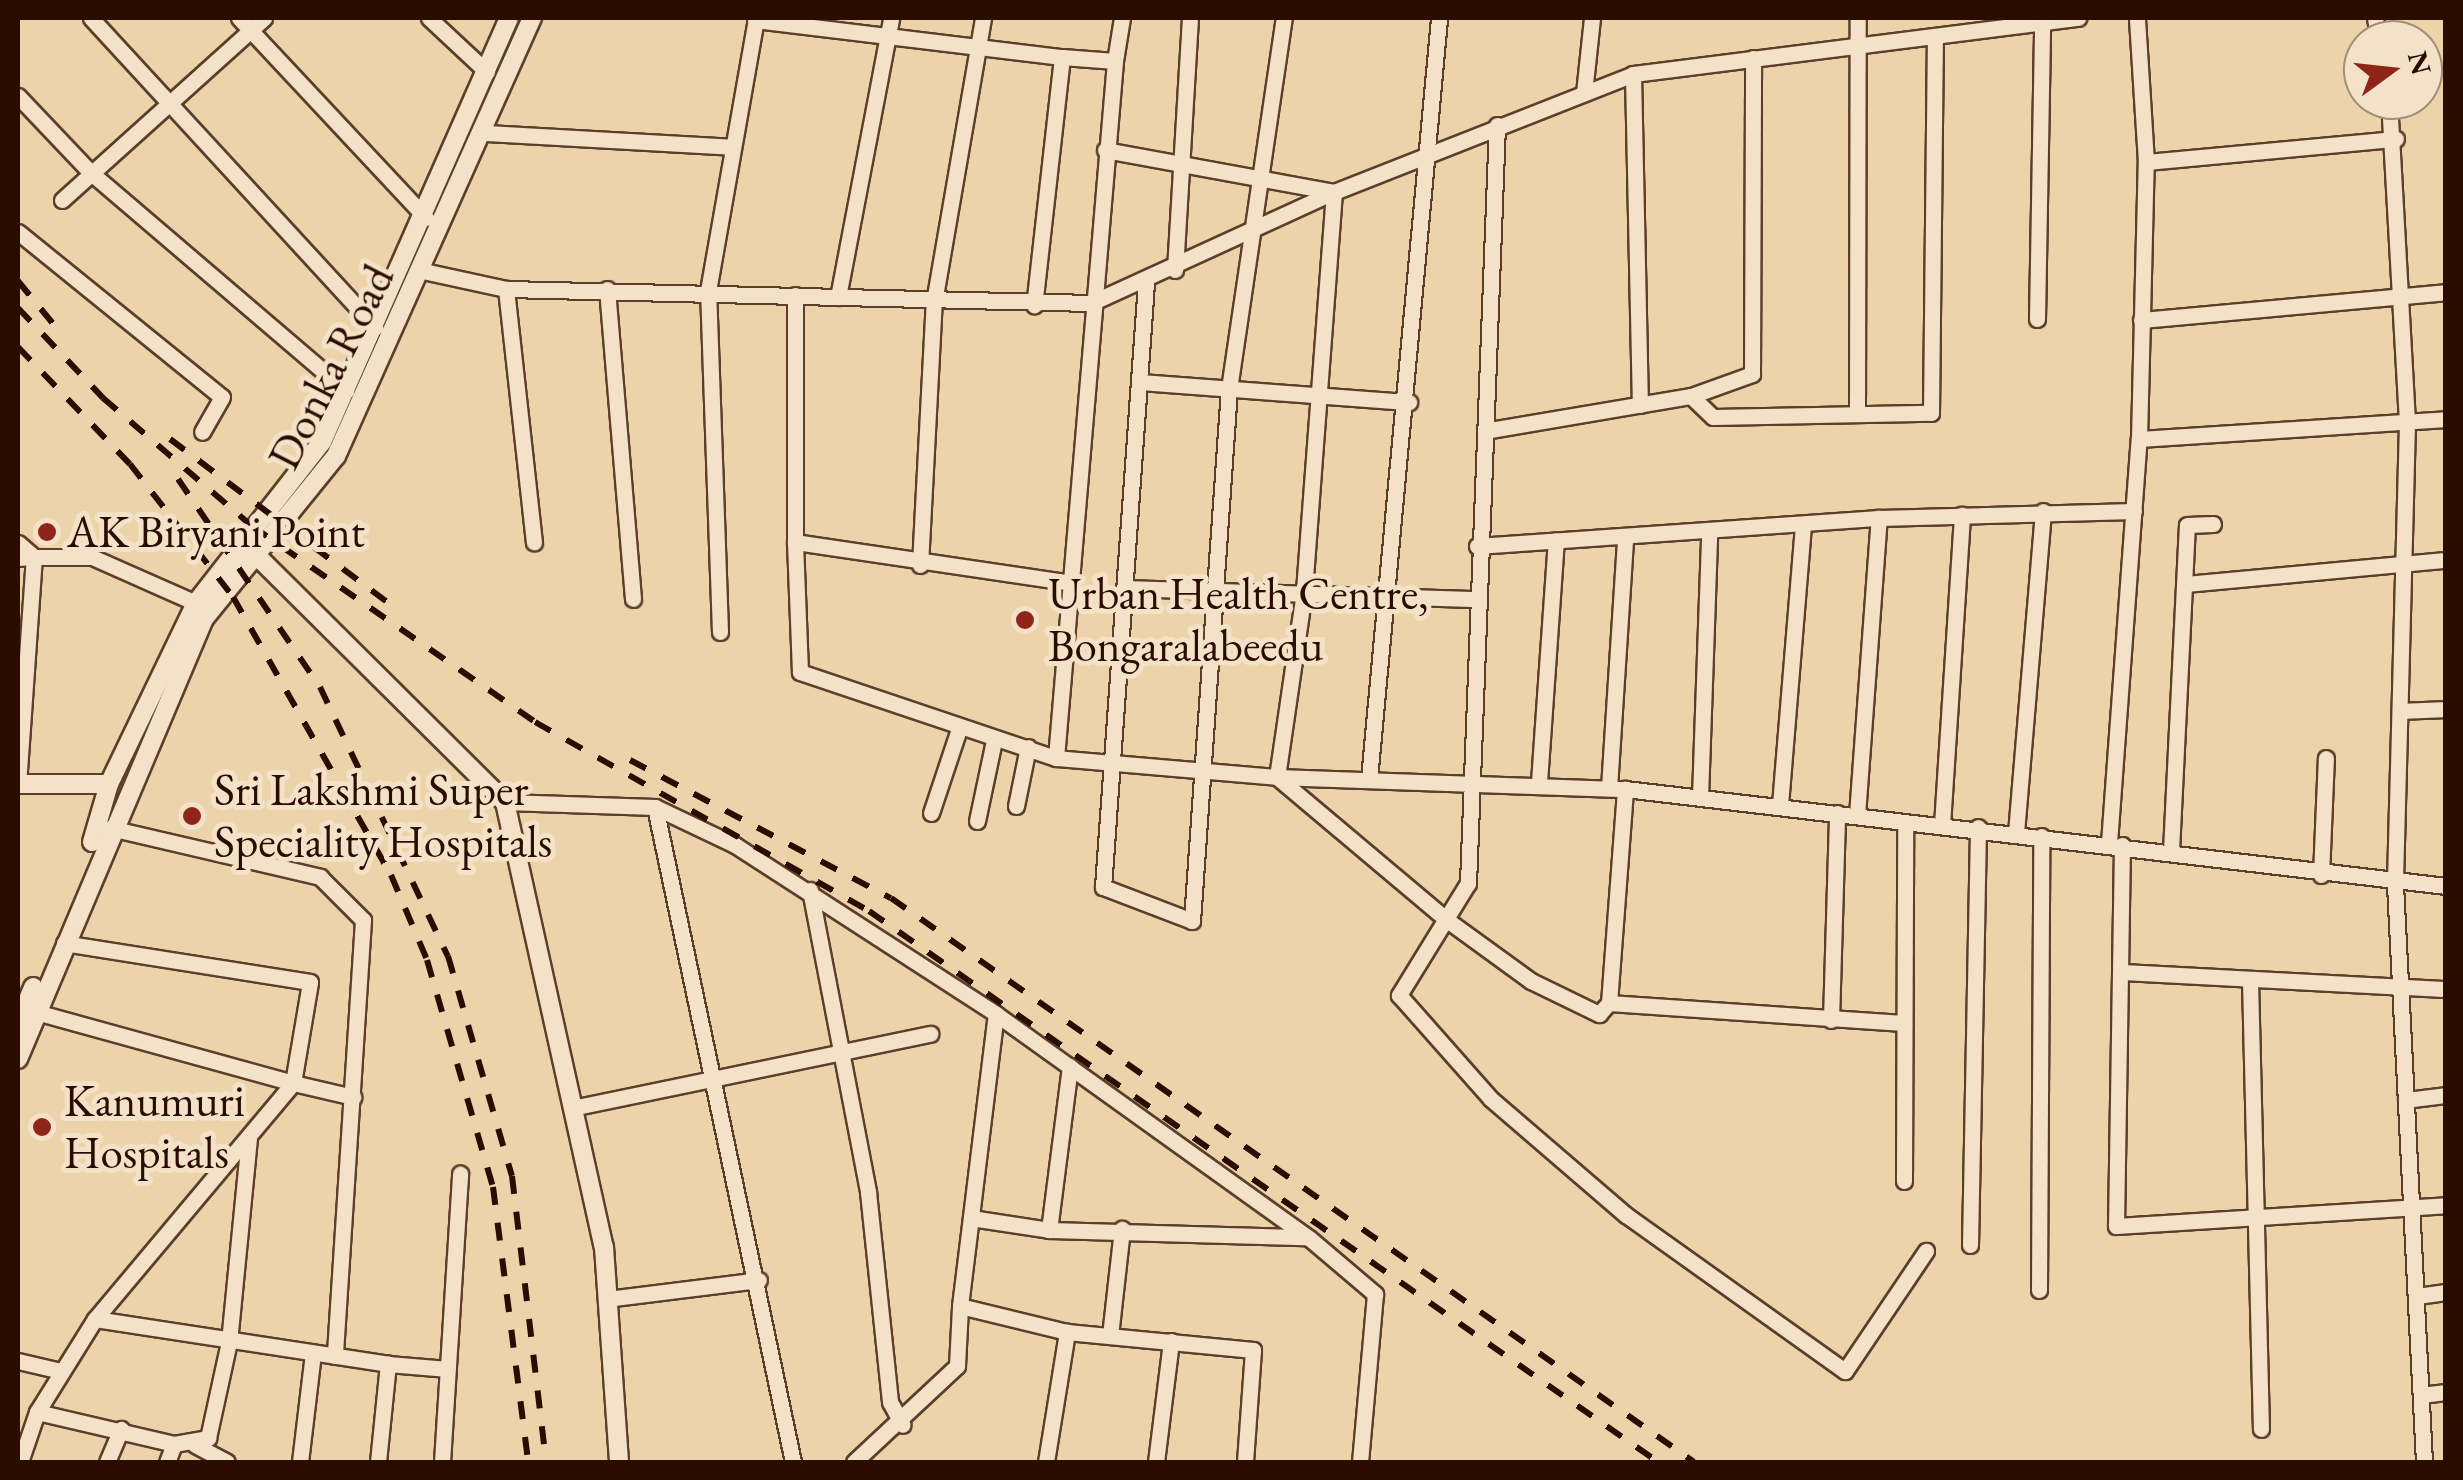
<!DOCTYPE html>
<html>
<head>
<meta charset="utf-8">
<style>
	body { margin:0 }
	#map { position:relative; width:2463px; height:1480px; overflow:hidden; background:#edd3aa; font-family:"EB Garamond",serif }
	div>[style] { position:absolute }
	.roads { filter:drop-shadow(2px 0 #5c3e2b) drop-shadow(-2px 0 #5c3e2b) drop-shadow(0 2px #5c3e2b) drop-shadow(0 -2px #5c3e2b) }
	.minor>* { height:15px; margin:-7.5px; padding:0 7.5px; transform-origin:7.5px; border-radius:7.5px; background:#f3e2c8 }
	.tertiary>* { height:18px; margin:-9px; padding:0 9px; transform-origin:9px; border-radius:9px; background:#f3e2c8 }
	.rail>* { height:6px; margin-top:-3px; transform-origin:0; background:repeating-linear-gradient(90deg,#2b0c01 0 18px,transparent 0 36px) }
	.dots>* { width:28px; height:28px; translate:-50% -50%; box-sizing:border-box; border:5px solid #f3e2c8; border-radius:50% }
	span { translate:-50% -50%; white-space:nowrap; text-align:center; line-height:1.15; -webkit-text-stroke:10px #f3e2c8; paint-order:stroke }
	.street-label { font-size:45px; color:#2b0c01 }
	.poi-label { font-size:45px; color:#2b0c01 }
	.left { translate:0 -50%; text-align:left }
	.frame { position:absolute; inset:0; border:20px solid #2b0c01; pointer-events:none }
	.north { position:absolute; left:2343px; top:20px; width:100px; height:100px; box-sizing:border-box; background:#f3e2c8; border:2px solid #a38c78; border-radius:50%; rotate:75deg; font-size:28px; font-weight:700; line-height:40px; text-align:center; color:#2b0c01 }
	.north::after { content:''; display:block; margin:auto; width:35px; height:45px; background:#8f2418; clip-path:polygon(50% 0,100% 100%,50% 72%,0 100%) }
</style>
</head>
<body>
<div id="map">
	<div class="roads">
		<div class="minor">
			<i style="left:91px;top:18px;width:420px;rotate:47.4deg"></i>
			<i style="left:239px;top:18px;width:274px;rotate:46.9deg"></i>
			<i style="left:429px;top:18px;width:79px;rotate:43deg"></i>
			<i style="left:2375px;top:18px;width:22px;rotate:80deg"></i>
			<i style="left:755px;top:20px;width:309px;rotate:6.9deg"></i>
			<i style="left:1115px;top:61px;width:44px;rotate:-80.8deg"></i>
			<i style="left:1633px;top:74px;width:331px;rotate:88.8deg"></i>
			<i style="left:1584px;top:93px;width:75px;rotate:-83.9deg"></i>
			<i style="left:18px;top:96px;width:105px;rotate:46.5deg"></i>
			<i style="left:90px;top:172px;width:337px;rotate:40.5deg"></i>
			<i style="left:2389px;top:100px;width:324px;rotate:86.8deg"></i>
			<i style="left:2407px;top:423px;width:461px;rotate:91.5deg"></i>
			<i style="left:2395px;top:884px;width:579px;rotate:87.13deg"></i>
			<i style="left:1497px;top:125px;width:759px;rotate:92.19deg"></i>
			<i style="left:1468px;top:883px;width:132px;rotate:121.6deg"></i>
			<i style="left:1399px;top:995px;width:139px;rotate:48.5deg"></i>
			<i style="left:1491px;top:1099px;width:178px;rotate:40.7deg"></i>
			<i style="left:1626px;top:1215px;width:269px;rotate:35.5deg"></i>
			<i style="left:1845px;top:1371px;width:145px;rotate:-56deg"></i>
			<i style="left:485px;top:133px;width:248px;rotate:3.2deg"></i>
			<i style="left:1105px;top:150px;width:233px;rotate:10.4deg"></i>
			<i style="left:1334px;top:192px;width:401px;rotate:94.3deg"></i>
			<i style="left:1304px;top:592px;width:187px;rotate:98.3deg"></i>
			<i style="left:1277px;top:777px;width:348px;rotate:2deg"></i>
			<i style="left:1625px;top:789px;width:827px;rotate:6.74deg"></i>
			<i style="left:2146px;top:162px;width:251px;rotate:-5.3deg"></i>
			<i style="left:62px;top:200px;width:272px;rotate:-42deg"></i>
			<i style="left:18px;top:232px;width:262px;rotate:39deg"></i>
			<i style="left:222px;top:397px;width:40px;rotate:119.7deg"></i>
			<i style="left:1175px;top:270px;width:252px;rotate:-86.6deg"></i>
			<i style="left:423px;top:271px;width:85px;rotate:12.2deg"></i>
			<i style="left:506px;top:289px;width:585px;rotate:1.37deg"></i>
			<i style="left:1091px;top:303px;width:267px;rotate:-24.6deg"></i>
			<i style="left:1334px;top:192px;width:321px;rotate:-21.5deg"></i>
			<i style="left:1633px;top:74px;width:449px;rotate:-7.2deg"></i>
			<i style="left:1146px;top:283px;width:606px;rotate:94.07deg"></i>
			<i style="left:1103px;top:887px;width:95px;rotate:20.9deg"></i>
			<i style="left:1192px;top:921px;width:533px;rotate:-86.02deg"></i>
			<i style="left:1229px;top:389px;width:375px;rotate:-81.6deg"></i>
			<i style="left:506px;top:289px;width:255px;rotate:83.7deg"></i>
			<i style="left:607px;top:289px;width:311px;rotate:85.2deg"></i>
			<i style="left:795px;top:295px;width:247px;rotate:90deg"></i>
			<i style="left:795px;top:542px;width:279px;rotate:8.4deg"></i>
			<i style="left:838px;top:297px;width:284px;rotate:-79.2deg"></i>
			<i style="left:2037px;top:319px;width:297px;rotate:-89deg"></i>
			<i style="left:2141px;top:320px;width:306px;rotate:-5.2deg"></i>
			<i style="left:1141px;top:382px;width:269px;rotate:4.3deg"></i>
			<i style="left:1691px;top:396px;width:30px;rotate:44deg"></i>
			<i style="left:1713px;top:417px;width:218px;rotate:-1.1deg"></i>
			<i style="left:1931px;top:413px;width:377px;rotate:-89.4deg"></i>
			<i style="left:1857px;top:413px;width:395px;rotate:-89.9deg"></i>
			<i style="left:1490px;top:430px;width:204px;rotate:-9.6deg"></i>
			<i style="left:1691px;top:396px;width:65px;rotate:-19.8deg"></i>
			<i style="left:1752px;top:374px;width:316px;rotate:-89.8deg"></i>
			<i style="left:2139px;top:439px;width:308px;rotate:-3.7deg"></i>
			<i style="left:795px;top:542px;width:130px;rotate:87.8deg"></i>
			<i style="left:800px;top:672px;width:270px;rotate:18.6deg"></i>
			<i style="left:1056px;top:758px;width:699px;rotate:-85.16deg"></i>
			<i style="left:1115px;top:61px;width:53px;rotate:-175.7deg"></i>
			<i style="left:1062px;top:57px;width:250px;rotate:96.4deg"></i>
			<i style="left:18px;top:543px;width:21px;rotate:41deg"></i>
			<i style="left:34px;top:557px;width:16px;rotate:176deg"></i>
			<i style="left:1477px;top:546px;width:403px;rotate:-4deg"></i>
			<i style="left:1879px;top:518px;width:255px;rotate:-1.6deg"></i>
			<i style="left:920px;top:565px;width:263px;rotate:-87deg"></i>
			<i style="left:934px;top:302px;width:288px;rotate:-80.2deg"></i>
			<i style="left:2185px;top:584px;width:262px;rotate:-5.3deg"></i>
			<i style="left:1124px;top:588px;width:348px;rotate:1.8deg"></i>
			<i style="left:720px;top:632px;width:341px;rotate:-92deg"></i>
			<i style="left:708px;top:291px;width:277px;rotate:-80deg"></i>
			<i style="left:2400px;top:711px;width:46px;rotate:-2.5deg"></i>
			<i style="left:1056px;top:758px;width:222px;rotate:4.9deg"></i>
			<i style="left:1277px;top:777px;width:222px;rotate:40.1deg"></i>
			<i style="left:1447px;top:920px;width:104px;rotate:36deg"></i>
			<i style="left:1531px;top:981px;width:76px;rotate:25.9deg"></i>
			<i style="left:1599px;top:1014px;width:15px;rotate:-48deg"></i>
			<i style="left:1609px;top:1003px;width:215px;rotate:-85.7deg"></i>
			<i style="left:1369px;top:779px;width:764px;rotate:-84.74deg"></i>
			<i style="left:1539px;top:782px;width:242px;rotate:-86deg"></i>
			<i style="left:18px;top:785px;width:229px;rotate:-86deg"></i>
			<i style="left:34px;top:557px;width:58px"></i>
			<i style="left:92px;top:557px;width:114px;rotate:23.9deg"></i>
			<i style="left:1609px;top:788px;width:249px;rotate:-86.3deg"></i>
			<i style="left:1700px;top:797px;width:263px;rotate:-88deg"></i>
			<i style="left:505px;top:802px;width:150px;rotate:1.9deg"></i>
			<i style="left:655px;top:807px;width:89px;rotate:25.4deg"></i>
			<i style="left:735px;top:845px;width:311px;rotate:32.9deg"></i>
			<i style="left:996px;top:1014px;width:385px;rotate:35.6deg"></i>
			<i style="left:1309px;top:1238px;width:87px;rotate:40.3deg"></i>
			<i style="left:1375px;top:1294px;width:169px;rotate:95.1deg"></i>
			<i style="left:1780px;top:805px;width:279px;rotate:-85.3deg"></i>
			<i style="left:1016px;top:806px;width:60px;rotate:-78.5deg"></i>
			<i style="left:655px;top:807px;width:669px;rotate:78.1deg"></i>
			<i style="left:931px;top:813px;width:85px;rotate:-71.6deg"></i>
			<i style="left:1857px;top:815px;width:298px;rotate:-85.8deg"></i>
			<i style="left:977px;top:821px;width:83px;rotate:-78.1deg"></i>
			<i style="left:1942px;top:825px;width:311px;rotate:-86.3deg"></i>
			<i style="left:110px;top:828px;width:216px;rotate:13.1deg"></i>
			<i style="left:320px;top:877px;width:61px;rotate:45deg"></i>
			<i style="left:363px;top:920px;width:437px;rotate:93.7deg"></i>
			<i style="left:2016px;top:833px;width:323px;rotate:-85.2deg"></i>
			<i style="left:2109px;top:843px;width:405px;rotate:-85.8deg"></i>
			<i style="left:2139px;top:439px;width:277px;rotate:-88.6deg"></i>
			<i style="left:2146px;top:162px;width:144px;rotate:-93.6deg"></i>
			<i style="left:2122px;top:845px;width:381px;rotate:90.9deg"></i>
			<i style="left:2116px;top:1226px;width:331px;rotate:-3.6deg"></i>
			<i style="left:2171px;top:851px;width:326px;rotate:-87.2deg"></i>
			<i style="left:2187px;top:525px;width:26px;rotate:-2deg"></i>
			<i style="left:2321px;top:875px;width:117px;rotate:-87.6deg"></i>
			<i style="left:810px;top:890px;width:308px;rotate:79.1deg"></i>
			<i style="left:868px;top:1192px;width:211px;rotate:84deg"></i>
			<i style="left:890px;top:1402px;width:26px;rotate:61deg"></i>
			<i style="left:2121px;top:972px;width:325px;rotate:3deg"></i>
			<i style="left:2250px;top:980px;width:449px;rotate:88.6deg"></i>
			<i style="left:1609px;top:1003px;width:291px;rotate:3.9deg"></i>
			<i style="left:36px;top:1012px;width:267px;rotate:15.4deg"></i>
			<i style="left:293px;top:1083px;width:102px;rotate:-80.4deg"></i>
			<i style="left:310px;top:982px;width:249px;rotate:-171deg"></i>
			<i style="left:1831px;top:1020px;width:207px;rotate:-88.3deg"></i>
			<i style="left:2406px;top:1100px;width:40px;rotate:-7.1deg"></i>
			<i style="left:572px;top:1108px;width:366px;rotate:-11.7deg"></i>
			<i style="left:1904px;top:1181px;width:359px;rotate:-89.8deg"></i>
			<i style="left:971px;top:1218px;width:79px;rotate:8.7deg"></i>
			<i style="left:1049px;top:1230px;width:257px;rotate:1.6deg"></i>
			<i style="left:1049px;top:1230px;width:165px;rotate:-82.7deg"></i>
			<i style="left:1970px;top:1245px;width:418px;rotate:-88.9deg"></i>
			<i style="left:2039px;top:1290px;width:454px;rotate:-89.7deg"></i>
			<i style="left:2417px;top:1296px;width:29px;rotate:-8deg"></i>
			<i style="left:607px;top:1299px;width:153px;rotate:-7.1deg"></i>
			<i style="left:960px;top:1306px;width:294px;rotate:-83deg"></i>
			<i style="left:95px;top:1319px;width:296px;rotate:8.7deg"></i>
			<i style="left:1110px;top:1336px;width:108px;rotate:-83.6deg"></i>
			<i style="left:18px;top:1361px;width:44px;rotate:13.1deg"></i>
			<i style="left:2421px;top:1395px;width:25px;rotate:-7deg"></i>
			<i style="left:37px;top:1412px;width:141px;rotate:13.1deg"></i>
			<i style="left:174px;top:1444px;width:19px;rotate:111deg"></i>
			<i style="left:174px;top:1444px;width:35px;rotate:-10deg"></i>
			<i style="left:208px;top:1438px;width:98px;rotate:-77.7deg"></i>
			<i style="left:229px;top:1342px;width:205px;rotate:-84.4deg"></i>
			<i style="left:195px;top:1445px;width:36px;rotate:28deg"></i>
			<i style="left:20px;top:1462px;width:53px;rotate:-71.2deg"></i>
			<i style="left:37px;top:1412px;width:110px;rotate:-58.1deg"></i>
			<i style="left:95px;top:1319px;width:308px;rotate:-50deg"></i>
			<i style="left:293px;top:1083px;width:62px;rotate:13.1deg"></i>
			<i style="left:107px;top:1462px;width:36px;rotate:-67deg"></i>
			<i style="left:300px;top:1462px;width:110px;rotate:-83.2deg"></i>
			<i style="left:378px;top:1462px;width:99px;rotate:-84.2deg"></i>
			<i style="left:388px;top:1364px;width:60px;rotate:4.8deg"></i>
			<i style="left:442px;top:1462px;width:289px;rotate:-86.4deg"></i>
			<i style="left:854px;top:1462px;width:141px;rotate:-43deg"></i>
			<i style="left:957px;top:1366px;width:60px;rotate:-87.1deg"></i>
			<i style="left:960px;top:1306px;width:110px;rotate:13.7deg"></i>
			<i style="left:1067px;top:1332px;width:187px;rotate:5.5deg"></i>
			<i style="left:1253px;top:1350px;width:112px;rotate:94.1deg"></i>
			<i style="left:1046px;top:1462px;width:132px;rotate:-80.8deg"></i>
			<i style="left:1156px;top:1462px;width:122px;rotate:-82.9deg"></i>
		</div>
		<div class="tertiary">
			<i style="left:260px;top:559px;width:345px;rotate:44.8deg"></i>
			<i style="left:505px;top:802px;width:456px;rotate:77.5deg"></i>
			<i style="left:604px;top:1247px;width:216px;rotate:86deg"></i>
			<i style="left:18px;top:784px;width:91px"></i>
			<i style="left:92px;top:842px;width:60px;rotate:-73.7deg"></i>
			<i style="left:109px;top:784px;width:201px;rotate:-64.3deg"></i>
			<i style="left:196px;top:603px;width:204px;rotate:-52deg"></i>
			<i style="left:322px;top:442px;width:463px;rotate:-66.2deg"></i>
			<i style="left:18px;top:1023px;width:39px;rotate:-67deg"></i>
			<i style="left:18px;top:1059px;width:476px;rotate:-67.1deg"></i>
			<i style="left:203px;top:620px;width:211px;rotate:-51deg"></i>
			<i style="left:336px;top:456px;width:480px;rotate:-65.9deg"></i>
		</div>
	</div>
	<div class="rail">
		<i style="left:18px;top:281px;width:65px;rotate:50.6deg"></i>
		<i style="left:18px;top:308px;width:124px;rotate:46.6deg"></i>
		<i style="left:103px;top:398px;width:196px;rotate:40.7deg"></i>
		<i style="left:252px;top:526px;width:344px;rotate:34.7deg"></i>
		<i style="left:535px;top:722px;width:384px;rotate:29.5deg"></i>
		<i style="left:869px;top:911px;width:962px;rotate:34.93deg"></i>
		<i style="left:18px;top:347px;width:162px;rotate:46.3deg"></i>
		<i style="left:130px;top:464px;width:168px;rotate:52.2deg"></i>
		<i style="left:233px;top:597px;width:320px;rotate:60.4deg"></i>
		<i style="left:391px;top:875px;width:92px;rotate:67deg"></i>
		<i style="left:427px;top:960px;width:236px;rotate:73.8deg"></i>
		<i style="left:493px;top:1187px;width:277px;rotate:82.7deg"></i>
		<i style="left:170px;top:439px;width:285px;rotate:36.9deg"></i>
		<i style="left:178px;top:479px;width:252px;rotate:55.7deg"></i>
		<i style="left:320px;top:687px;width:298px;rotate:64.6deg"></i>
		<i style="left:448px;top:956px;width:229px;rotate:73.8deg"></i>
		<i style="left:512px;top:1176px;width:288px;rotate:83.2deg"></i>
		<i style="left:630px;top:760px;width:295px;rotate:27.9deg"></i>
		<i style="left:891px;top:898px;width:981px;rotate:35.08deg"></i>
	</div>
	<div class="dots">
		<i style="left:47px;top:532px;background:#8f2418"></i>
		<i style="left:1025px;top:620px;background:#8f2418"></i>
		<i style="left:192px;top:816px;background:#8f2418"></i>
		<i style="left:42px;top:1127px;background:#8f2418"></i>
	</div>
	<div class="street-label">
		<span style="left:331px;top:367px;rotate:-63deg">Donka Road</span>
	</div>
	<div class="poi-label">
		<span class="left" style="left:67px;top:532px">AK Biryani Point</span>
		<span class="left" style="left:1048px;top:620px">Urban Health Centre,<br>Bongaralabeedu</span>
		<span class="left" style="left:214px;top:816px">Sri Lakshmi Super<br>Speciality Hospitals</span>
		<span class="left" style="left:64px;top:1127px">Kanumuri<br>Hospitals</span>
	</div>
	<div class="frame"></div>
	<div class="north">N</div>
</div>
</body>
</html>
